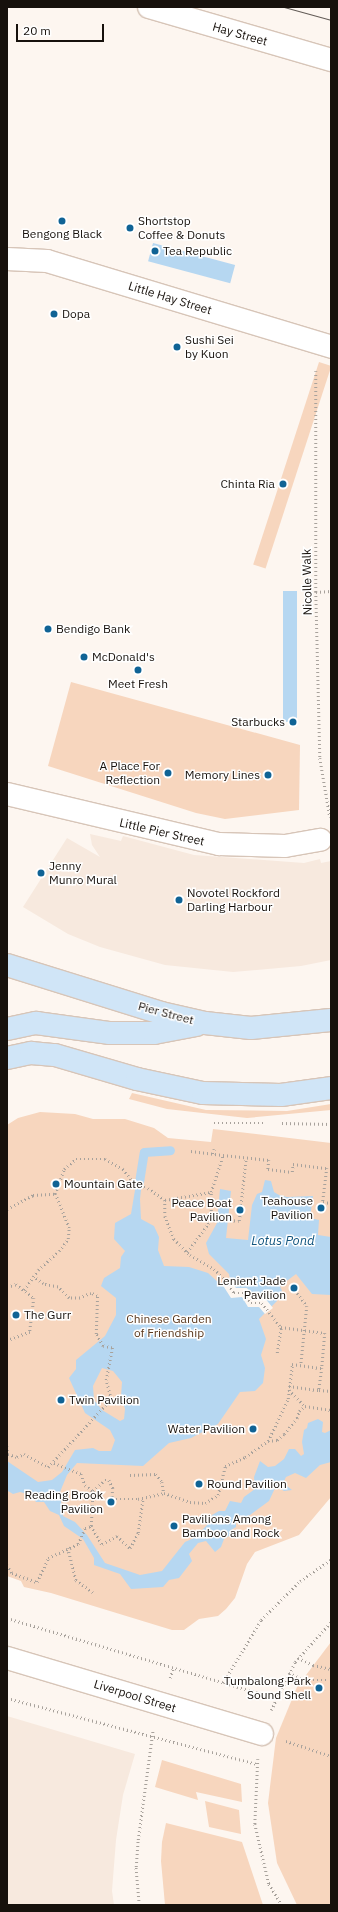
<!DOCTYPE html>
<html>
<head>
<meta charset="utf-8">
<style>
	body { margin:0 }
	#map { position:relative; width:338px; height:1912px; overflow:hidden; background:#fdf6f0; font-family:"IBM Plex Sans",sans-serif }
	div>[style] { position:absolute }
	.built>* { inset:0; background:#f7e9de }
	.green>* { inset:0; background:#f7d6be; transform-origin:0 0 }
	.water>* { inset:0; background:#b6d7f1; transform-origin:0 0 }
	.pier>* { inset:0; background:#fdf6f0 }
	.stream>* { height:9px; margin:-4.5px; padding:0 4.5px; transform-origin:4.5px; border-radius:4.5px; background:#b6d7f1 }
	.path>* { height:2.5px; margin-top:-1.25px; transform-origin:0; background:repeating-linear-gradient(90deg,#a8a29c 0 1px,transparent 0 4px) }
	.roads { filter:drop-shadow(1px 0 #d7c5b8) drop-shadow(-1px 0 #d7c5b8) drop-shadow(0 1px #d7c5b8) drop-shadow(0 -1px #d7c5b8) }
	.minor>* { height:22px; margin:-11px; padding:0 11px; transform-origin:11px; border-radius:11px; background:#fff }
	.major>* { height:22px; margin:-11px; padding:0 11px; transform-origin:11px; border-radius:11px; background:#d0e5f7 }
	.tram>* { height:1px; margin:-0.5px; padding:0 0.5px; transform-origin:0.5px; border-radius:0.5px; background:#625b56 }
	.dots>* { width:11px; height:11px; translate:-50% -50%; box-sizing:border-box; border:2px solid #fff; border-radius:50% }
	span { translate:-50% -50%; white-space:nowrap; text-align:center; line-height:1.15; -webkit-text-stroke:3px #fff; paint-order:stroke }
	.street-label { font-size:12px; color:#17110c }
	.poi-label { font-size:12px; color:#17110c }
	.left { translate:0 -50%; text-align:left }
	.right { translate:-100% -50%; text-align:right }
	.park-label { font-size:12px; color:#5a381d }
	.water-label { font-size:13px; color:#11557f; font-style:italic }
	.frame { position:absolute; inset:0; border:8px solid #17110c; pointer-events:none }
	.scale { position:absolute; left:16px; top:24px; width:88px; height:18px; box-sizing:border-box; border:2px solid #17110c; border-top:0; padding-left:5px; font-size:12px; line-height:14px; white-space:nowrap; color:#17110c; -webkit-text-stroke:3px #fff; paint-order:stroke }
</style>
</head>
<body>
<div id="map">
	<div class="built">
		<i style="clip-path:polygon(90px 834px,121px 841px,123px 836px,194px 855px,304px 863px,320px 859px,321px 863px,331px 861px,331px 960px,301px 966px,233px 972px,165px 965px,100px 947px,68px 934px,23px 907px,67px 838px,100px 857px,92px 845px)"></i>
		<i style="clip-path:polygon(7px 1716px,135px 1754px,123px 1795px,116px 1840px,112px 1891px,114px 1905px,7px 1905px)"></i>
	</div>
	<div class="green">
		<i style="left:319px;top:362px;width:13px;height:213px;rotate:18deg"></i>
		<i style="clip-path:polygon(71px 682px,300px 745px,299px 810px,225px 819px,196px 813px,48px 766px)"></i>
		<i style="clip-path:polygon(132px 1093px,206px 1110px,287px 1111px,331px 1104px,331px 1110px,247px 1118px,167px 1109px,129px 1099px)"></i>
		<i style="clip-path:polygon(40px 1112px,75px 1114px,93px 1119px,125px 1119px,154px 1128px,168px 1138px,211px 1142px,213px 1129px,331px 1143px,331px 1497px,299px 1535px,255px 1552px,247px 1564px,235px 1598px,226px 1609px,218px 1616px,199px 1619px,184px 1630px,172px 1630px,51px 1593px,24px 1587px,21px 1581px,7px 1576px,7px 1125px,18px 1118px)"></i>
		<i style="clip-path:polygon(331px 1642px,331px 1905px,297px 1905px,277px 1863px,268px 1803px,276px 1738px,297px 1687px)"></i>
		<i style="clip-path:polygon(162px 1760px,241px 1784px,242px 1802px,196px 1792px,198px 1800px,155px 1787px)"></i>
		<i style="clip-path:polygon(205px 1801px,239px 1810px,241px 1834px,209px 1827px)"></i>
		<i style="clip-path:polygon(166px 1823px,242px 1842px,263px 1905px,165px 1905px,161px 1861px,162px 1842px)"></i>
	</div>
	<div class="water">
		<i style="left:153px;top:243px;width:85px;height:19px;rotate:15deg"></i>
		<i style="left:283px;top:591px;width:14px;height:131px"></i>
		<i style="clip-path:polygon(evenodd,138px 1172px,143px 1172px,140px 1199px,141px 1219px,154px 1226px,159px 1237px,158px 1250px,164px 1266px,189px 1267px,208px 1273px,220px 1284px,230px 1279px,229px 1274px,209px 1254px,206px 1243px,217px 1223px,220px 1189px,231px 1191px,226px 1238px,248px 1240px,252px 1205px,257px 1194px,262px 1192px,265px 1180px,271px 1181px,274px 1192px,279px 1195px,287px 1197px,313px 1196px,310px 1218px,319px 1220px,318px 1235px,331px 1237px,331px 1295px,312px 1294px,296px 1274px,280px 1286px,282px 1291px,278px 1295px,277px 1301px,259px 1319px,266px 1339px,261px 1355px,265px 1368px,263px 1383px,255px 1391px,240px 1392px,218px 1424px,191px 1438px,169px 1443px,143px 1466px,77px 1463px,67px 1475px,60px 1492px,63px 1516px,75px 1522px,87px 1535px,105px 1563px,140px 1575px,162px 1571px,185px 1542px,194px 1538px,207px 1525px,212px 1515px,219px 1511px,225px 1511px,230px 1501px,241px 1503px,244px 1497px,255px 1489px,254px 1477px,260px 1461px,268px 1467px,275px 1466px,284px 1459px,289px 1449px,295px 1449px,301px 1456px,304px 1454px,302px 1442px,304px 1430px,307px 1428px,308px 1423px,318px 1419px,323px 1422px,322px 1432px,325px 1433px,331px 1430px,331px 1462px,320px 1465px,306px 1478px,295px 1473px,286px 1477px,283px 1483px,292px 1490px,284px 1491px,276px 1486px,269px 1501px,250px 1515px,245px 1517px,236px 1515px,236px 1527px,231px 1530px,229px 1536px,224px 1539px,221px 1547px,215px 1552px,206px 1541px,198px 1543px,189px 1554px,192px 1561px,179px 1578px,169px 1580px,163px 1587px,131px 1589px,120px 1574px,94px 1565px,94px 1558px,83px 1539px,64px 1526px,59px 1515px,50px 1511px,44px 1502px,36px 1502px,31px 1495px,20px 1492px,13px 1494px,8px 1491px,7px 1461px,38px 1482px,52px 1480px,62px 1472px,75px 1450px,93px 1448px,99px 1451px,111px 1451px,115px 1440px,110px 1430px,85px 1413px,69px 1378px,76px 1369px,76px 1360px,105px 1336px,116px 1315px,116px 1298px,101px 1286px,104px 1278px,120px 1268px,121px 1257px,125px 1251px,114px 1239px,115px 1223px,131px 1214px,138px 1172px,102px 1368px,113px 1371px,122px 1382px,121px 1396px,125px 1409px,124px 1419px,120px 1421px,102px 1410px,94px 1400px,93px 1386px,102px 1368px)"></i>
	</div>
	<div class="pier">
		<i style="clip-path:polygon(230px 1279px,236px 1288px,247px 1288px,253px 1298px,264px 1297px,273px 1308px,265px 1314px,259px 1307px,248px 1307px,242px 1297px,231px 1298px,222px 1284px)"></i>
	</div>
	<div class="stream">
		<i style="left:139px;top:1182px;width:30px;rotate:-81deg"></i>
		<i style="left:144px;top:1152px;width:26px;rotate:-4deg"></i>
	</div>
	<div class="path">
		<i style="left:316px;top:371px;width:221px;rotate:90deg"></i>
		<i style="left:316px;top:592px;width:166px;rotate:88.6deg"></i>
		<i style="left:320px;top:758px;width:60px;rotate:80.4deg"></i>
		<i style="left:316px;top:592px;width:15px;rotate:-4deg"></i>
		<i style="left:214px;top:1123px;width:49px"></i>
		<i style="left:282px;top:1123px;width:49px;rotate:1.2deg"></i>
		<i style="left:191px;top:1151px;width:32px;rotate:7deg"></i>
		<i style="left:213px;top:1154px;width:5px;rotate:-79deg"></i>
		<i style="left:165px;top:1200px;width:47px;rotate:-9.9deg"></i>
		<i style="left:211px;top:1192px;width:39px;rotate:-72deg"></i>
		<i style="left:223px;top:1155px;width:46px;rotate:6.2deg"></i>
		<i style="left:269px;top:1160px;width:9px;rotate:96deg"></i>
		<i style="left:268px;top:1169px;width:24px;rotate:7deg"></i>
		<i style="left:292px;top:1172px;width:8px;rotate:-83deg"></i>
		<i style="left:293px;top:1164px;width:34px;rotate:7deg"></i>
		<i style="left:327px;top:1168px;width:34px;rotate:97deg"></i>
		<i style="left:323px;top:1202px;width:8px;rotate:7deg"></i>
		<i style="left:7px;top:1209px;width:30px;rotate:-28deg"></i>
		<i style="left:33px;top:1195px;width:22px;rotate:-3deg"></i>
		<i style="left:210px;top:1217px;width:29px;rotate:8deg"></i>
		<i style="left:239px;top:1221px;width:63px;rotate:-83.7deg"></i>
		<i style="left:187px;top:1252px;width:35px;rotate:-53deg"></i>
		<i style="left:208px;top:1224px;width:9px;rotate:-72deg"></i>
		<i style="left:211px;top:1215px;width:23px;rotate:-90deg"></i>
		<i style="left:7px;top:1287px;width:9px;rotate:-18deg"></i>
		<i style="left:16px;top:1284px;width:23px;rotate:38deg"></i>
		<i style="left:34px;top:1298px;width:34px;rotate:97deg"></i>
		<i style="left:30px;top:1332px;width:25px;rotate:159deg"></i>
		<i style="left:24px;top:1290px;width:24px;rotate:-55deg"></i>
		<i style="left:38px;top:1270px;width:28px;rotate:-42deg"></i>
		<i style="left:59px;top:1251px;width:15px;rotate:-53deg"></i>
		<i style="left:68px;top:1239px;width:11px;rotate:-85deg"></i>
		<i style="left:69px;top:1228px;width:37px;rotate:-112deg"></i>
		<i style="left:55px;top:1194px;width:27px;rotate:-70deg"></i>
		<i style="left:64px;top:1169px;width:16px;rotate:-40deg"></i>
		<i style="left:76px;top:1159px;width:29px"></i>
		<i style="left:105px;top:1159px;width:21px;rotate:29deg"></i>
		<i style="left:123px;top:1169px;width:16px;rotate:52deg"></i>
		<i style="left:133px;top:1182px;width:16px;rotate:22deg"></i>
		<i style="left:148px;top:1188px;width:21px;rotate:35deg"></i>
		<i style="left:165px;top:1200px;width:16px;rotate:90deg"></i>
		<i style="left:165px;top:1216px;width:25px;rotate:69deg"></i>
		<i style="left:174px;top:1239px;width:23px;rotate:45deg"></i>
		<i style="left:190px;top:1255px;width:28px;rotate:30deg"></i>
		<i style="left:214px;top:1269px;width:18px;rotate:43deg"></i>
		<i style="left:227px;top:1281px;width:14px;rotate:60deg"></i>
		<i style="left:234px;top:1293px;width:11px"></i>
		<i style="left:245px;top:1293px;width:12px;rotate:59deg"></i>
		<i style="left:251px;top:1303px;width:11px"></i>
		<i style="left:262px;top:1303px;width:31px;rotate:52deg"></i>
		<i style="left:281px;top:1327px;width:44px;rotate:7.8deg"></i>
		<i style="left:325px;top:1333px;width:35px;rotate:95deg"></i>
		<i style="left:295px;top:1290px;width:20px;rotate:53deg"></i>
		<i style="left:307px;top:1306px;width:59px;rotate:95.8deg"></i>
		<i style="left:277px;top:1353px;width:26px;rotate:-81deg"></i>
		<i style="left:289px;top:1386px;width:30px;rotate:8deg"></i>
		<i style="left:289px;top:1390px;width:23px;rotate:45deg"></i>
		<i style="left:268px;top:1441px;width:9px;rotate:-6deg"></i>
		<i style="left:277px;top:1440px;width:9px;rotate:-41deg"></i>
		<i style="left:284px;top:1434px;width:21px;rotate:-51deg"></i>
		<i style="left:297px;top:1418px;width:7px;rotate:-74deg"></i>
		<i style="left:299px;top:1411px;width:8px;rotate:-40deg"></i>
		<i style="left:305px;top:1406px;width:26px;rotate:9deg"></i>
		<i style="left:7px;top:1446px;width:8px;rotate:83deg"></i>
		<i style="left:8px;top:1454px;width:9px;rotate:18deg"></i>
		<i style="left:17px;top:1457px;width:8px;rotate:-23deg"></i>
		<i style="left:24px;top:1454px;width:27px;rotate:28deg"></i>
		<i style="left:48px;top:1467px;width:93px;rotate:-47.2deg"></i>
		<i style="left:111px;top:1399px;width:20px;rotate:-105deg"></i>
		<i style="left:106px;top:1380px;width:33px;rotate:-79deg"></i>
		<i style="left:112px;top:1348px;width:9px;rotate:-167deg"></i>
		<i style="left:103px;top:1346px;width:14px;rotate:-120deg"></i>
		<i style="left:96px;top:1334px;width:38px;rotate:-88deg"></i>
		<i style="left:97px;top:1296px;width:7px;rotate:-153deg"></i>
		<i style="left:91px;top:1293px;width:12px;rotate:156deg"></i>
		<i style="left:80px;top:1298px;width:11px;rotate:180deg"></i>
		<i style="left:69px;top:1298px;width:16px;rotate:-135deg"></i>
		<i style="left:58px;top:1287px;width:15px;rotate:-169deg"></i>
		<i style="left:43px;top:1284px;width:11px;rotate:-142deg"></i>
		<i style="left:54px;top:1463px;width:29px;rotate:22deg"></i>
		<i style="left:81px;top:1474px;width:12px;rotate:70deg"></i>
		<i style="left:85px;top:1485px;width:10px;rotate:37deg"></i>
		<i style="left:130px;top:1475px;width:26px;rotate:-2deg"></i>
		<i style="left:156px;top:1474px;width:10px;rotate:53deg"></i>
		<i style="left:162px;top:1482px;width:11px;rotate:80deg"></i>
		<i style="left:91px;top:1526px;width:35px;rotate:-87deg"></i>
		<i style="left:93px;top:1491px;width:16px;rotate:-43deg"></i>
		<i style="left:105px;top:1480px;width:4px"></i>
		<i style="left:109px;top:1480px;width:9px;rotate:63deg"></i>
		<i style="left:113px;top:1488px;width:11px;rotate:95deg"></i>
		<i style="left:112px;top:1499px;width:26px"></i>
		<i style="left:138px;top:1499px;width:27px;rotate:-13deg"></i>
		<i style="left:164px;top:1493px;width:28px;rotate:19deg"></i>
		<i style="left:190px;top:1502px;width:15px;rotate:4deg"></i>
		<i style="left:205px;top:1503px;width:15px;rotate:-32deg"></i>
		<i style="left:218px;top:1495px;width:30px;rotate:-76deg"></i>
		<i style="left:225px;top:1466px;width:22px;rotate:-24deg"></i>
		<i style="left:245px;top:1457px;width:28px;rotate:-35deg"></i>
		<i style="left:268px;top:1441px;width:47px;rotate:-64.5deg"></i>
		<i style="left:288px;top:1399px;width:35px;rotate:-83deg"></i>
		<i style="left:292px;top:1364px;width:30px;rotate:8deg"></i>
		<i style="left:322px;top:1368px;width:22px;rotate:98deg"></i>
		<i style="left:319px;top:1390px;width:12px;rotate:5deg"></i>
		<i style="left:68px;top:1548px;width:33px;rotate:76deg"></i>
		<i style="left:76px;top:1580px;width:22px;rotate:36deg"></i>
		<i style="left:7px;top:1565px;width:9px;rotate:58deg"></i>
		<i style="left:12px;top:1573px;width:27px;rotate:20deg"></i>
		<i style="left:37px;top:1582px;width:26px;rotate:-65deg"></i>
		<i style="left:48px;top:1558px;width:33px;rotate:-25deg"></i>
		<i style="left:78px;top:1544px;width:17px;rotate:-66deg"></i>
		<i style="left:85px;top:1528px;width:6px;rotate:-18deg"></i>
		<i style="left:91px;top:1526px;width:21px;rotate:59deg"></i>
		<i style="left:102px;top:1544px;width:17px;rotate:-28deg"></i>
		<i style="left:117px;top:1536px;width:18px;rotate:43deg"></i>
		<i style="left:130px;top:1548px;width:17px;rotate:-62deg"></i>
		<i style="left:138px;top:1533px;width:35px;rotate:-82deg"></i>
		<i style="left:7px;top:1618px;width:280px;rotate:16.6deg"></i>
		<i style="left:298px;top:1658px;width:17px;rotate:25deg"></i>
		<i style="left:313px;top:1665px;width:18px;rotate:13deg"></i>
		<i style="left:289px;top:1673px;width:17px;rotate:24deg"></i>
		<i style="left:305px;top:1680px;width:22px"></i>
		<i style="left:170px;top:1678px;width:10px;rotate:-73deg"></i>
		<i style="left:223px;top:1683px;width:74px;rotate:-58.9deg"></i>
		<i style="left:261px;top:1620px;width:55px;rotate:-45deg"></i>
		<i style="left:300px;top:1581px;width:38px;rotate:-35deg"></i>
		<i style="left:7px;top:1698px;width:259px;rotate:14.8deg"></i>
		<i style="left:271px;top:1710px;width:54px;rotate:-63.4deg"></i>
		<i style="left:295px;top:1662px;width:54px;rotate:-48deg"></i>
		<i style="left:286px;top:1741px;width:47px;rotate:18.4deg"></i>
		<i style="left:258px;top:1759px;width:65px;rotate:92.6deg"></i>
		<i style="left:255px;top:1824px;width:62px;rotate:76.9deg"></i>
		<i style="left:269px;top:1884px;width:25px;rotate:58deg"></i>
		<i style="left:139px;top:1905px;width:38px;rotate:-95deg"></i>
		<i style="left:136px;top:1867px;width:27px;rotate:-86deg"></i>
		<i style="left:138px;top:1840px;width:112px;rotate:-82.3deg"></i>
	</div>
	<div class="roads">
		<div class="minor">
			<i style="left:149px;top:7px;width:190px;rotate:16.2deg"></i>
			<i style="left:7px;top:259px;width:40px;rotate:2.9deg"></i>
			<i style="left:47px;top:261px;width:297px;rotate:16.8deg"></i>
			<i style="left:7px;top:794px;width:218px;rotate:13.3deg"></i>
			<i style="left:219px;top:844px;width:66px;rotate:1.7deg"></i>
			<i style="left:285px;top:846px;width:36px;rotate:-10deg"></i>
			<i style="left:7px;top:1658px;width:266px;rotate:16.6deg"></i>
		</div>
		<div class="major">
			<i style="left:7px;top:965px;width:161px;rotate:17.3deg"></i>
			<i style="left:161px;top:1013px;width:45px;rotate:12.8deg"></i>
			<i style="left:205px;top:1023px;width:46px;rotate:6.2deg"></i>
			<i style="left:251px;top:1028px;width:80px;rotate:-5.7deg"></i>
			<i style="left:7px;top:1029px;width:30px;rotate:-12deg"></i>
			<i style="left:36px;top:1023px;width:75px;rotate:7.7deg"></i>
			<i style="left:110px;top:1033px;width:44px"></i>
			<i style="left:154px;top:1033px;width:43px;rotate:-10.8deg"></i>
			<i style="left:7px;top:1058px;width:25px;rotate:-12deg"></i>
			<i style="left:31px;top:1053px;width:24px;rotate:5deg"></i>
			<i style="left:55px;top:1055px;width:85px;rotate:16.3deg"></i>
			<i style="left:137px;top:1079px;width:67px;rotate:12deg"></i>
			<i style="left:203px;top:1093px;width:78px;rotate:1.5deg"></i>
			<i style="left:281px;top:1095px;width:50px;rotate:-8deg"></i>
		</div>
	</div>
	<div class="tram">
		<i style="left:284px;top:7px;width:49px;rotate:15.5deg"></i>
	</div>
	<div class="dots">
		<i style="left:62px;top:221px;background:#106395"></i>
		<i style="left:130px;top:228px;background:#106395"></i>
		<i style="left:155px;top:251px;background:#106395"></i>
		<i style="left:54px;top:314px;background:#106395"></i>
		<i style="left:177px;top:347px;background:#106395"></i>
		<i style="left:283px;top:484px;background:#106395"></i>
		<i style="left:48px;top:629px;background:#106395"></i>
		<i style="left:84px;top:657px;background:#106395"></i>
		<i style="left:138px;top:670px;background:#106395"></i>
		<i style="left:293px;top:722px;background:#106395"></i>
		<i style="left:168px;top:773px;background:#106395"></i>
		<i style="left:268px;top:775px;background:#106395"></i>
		<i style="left:41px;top:873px;background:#106395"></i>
		<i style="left:179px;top:900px;background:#106395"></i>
		<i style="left:56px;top:1184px;background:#106395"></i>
		<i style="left:321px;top:1208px;background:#106395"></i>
		<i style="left:240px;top:1210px;background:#106395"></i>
		<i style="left:294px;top:1288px;background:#106395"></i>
		<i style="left:16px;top:1315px;background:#106395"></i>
		<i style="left:61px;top:1400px;background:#106395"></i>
		<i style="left:253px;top:1429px;background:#106395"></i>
		<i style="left:199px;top:1484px;background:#106395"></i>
		<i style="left:111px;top:1502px;background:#106395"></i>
		<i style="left:174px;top:1526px;background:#106395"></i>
		<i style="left:319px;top:1688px;background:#106395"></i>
	</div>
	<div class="street-label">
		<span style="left:240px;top:34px;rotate:16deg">Hay Street</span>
		<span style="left:170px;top:298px;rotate:17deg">Little Hay Street</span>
		<span style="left:307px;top:582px;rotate:-91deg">Nicolle Walk</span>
		<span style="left:162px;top:832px;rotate:13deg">Little Pier Street</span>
		<span style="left:166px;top:1013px;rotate:15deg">Pier Street</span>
		<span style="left:135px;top:1696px;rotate:17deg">Liverpool Street</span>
	</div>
	<div class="poi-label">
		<span class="left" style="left:138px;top:228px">Shortstop<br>Coffee &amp; Donuts</span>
		<span style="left:62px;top:234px">Bengong Black</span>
		<span class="left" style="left:163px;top:251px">Tea Republic</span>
		<span class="left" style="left:62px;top:314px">Dopa</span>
		<span class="left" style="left:185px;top:347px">Sushi Sei<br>by Kuon</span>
		<span class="right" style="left:275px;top:484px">Chinta Ria</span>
		<span class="left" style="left:56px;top:629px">Bendigo Bank</span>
		<span class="left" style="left:92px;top:657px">McDonald's</span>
		<span style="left:138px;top:684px">Meet Fresh</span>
		<span class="right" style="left:285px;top:722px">Starbucks</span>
		<span class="right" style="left:160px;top:773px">A Place For<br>Reflection</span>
		<span class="right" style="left:260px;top:775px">Memory Lines</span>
		<span class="left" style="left:49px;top:873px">Jenny<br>Munro Mural</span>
		<span class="left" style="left:187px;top:900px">Novotel Rockford<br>Darling Harbour</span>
		<span class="left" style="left:64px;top:1184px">Mountain Gate</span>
		<span class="right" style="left:313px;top:1208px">Teahouse<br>Pavilion</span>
		<span class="right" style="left:232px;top:1210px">Peace Boat<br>Pavilion</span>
		<span class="right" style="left:286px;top:1288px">Lenient Jade<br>Pavilion</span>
		<span class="left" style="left:24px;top:1315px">The Gurr</span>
		<span class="left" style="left:69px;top:1400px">Twin Pavilion</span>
		<span class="right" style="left:245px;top:1429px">Water Pavilion</span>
		<span class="left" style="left:207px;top:1484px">Round Pavilion</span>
		<span class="right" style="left:103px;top:1502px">Reading Brook<br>Pavilion</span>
		<span class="left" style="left:182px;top:1526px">Pavilions Among<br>Bamboo and Rock</span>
		<span class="right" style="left:311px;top:1688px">Tumbalong Park<br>Sound Shell</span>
	</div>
	<div class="park-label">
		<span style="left:169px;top:1326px">Chinese Garden<br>of Friendship</span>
	</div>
	<div class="water-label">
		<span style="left:283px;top:1241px">Lotus Pond</span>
	</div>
	<div class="frame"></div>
	<div class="scale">20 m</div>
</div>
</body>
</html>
